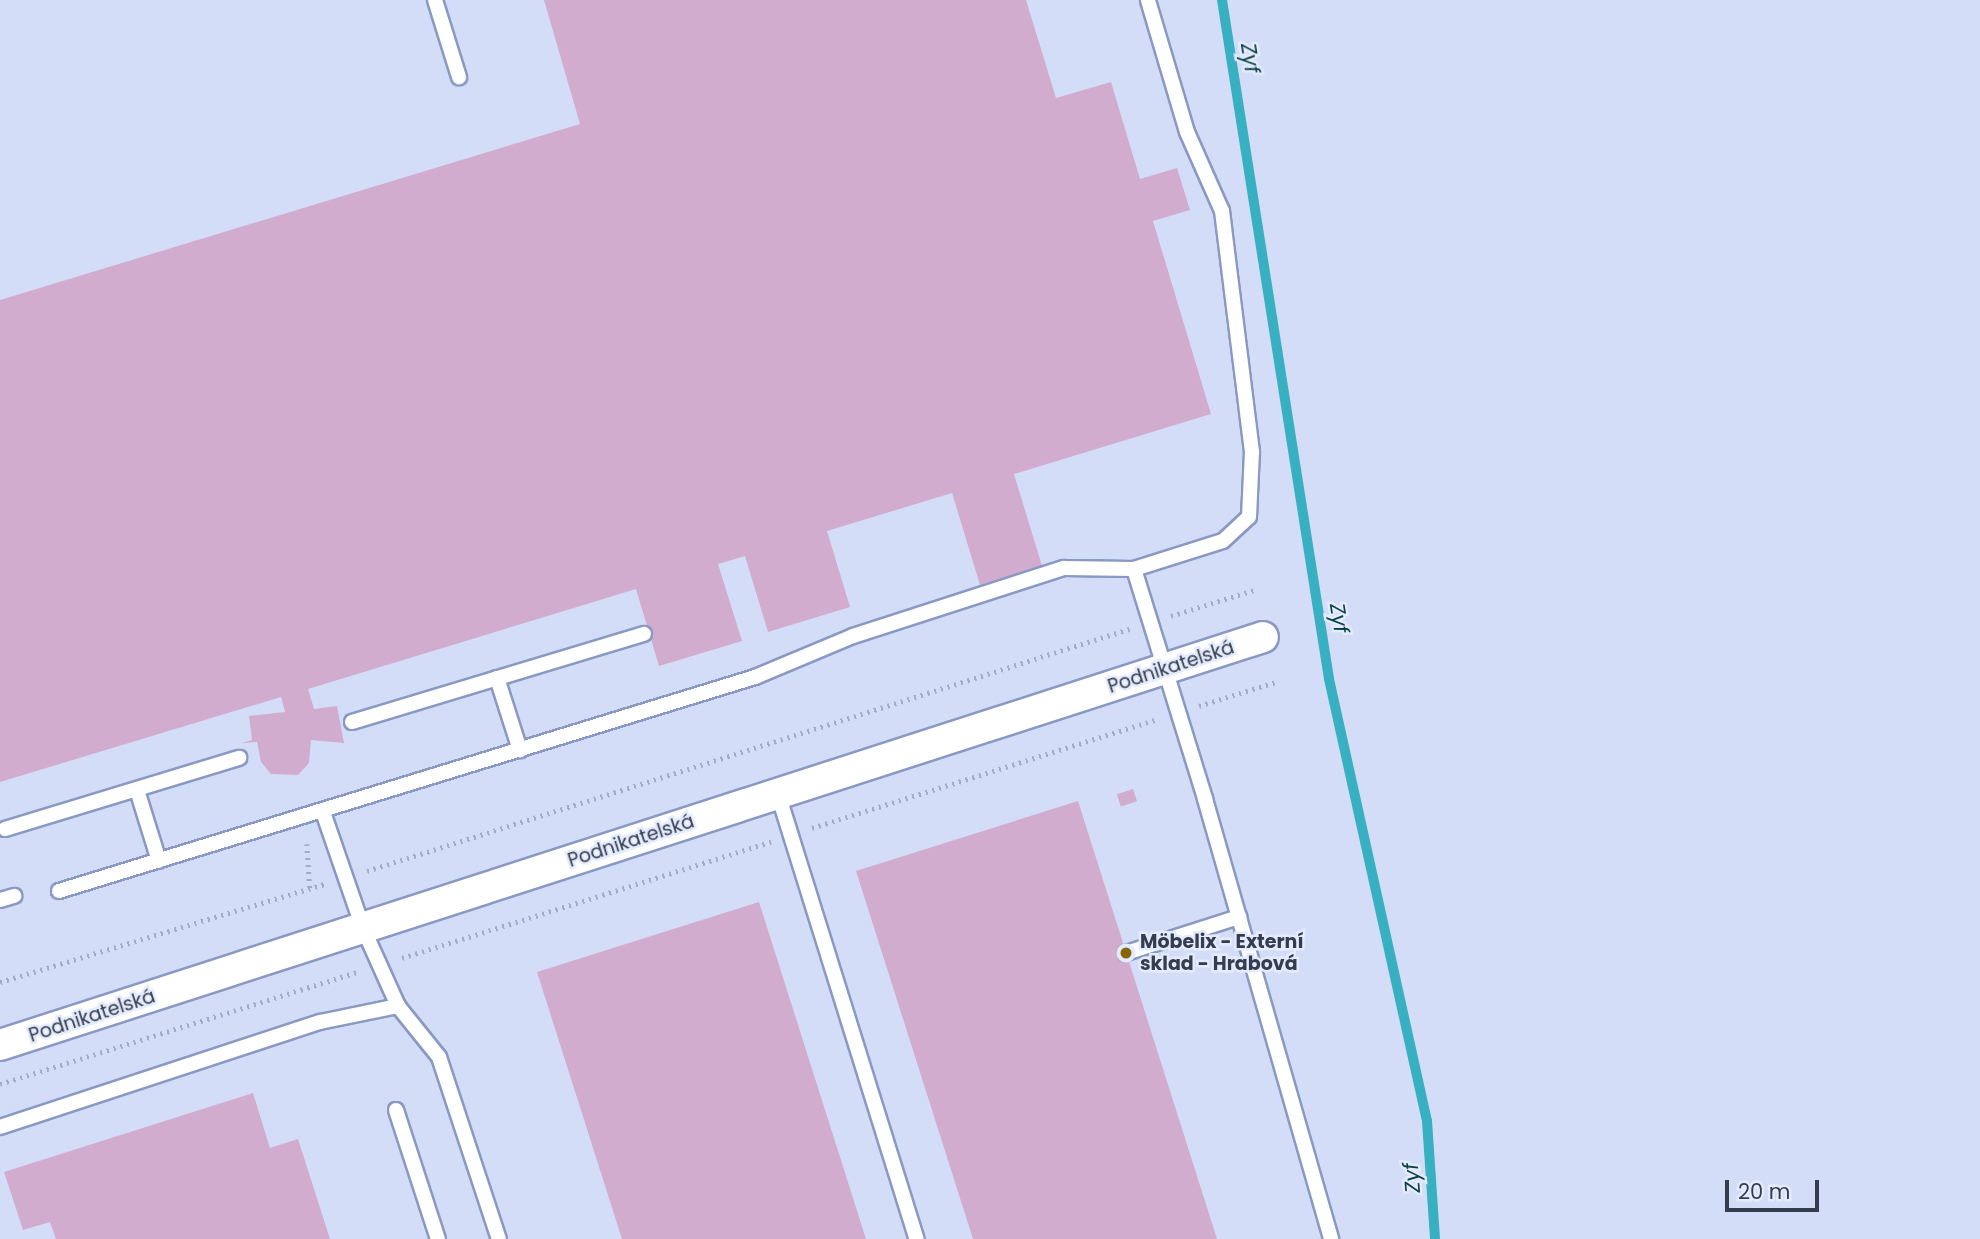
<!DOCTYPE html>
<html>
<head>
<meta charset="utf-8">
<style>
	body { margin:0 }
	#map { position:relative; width:1980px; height:1239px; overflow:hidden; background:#d3ddf8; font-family:Poppins,sans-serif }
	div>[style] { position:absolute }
	.stream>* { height:10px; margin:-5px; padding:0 5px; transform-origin:5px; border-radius:5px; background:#38b0c1 }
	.building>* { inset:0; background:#d1accf; transform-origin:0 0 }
	.path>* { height:4.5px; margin-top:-2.25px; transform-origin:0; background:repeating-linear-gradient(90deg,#a3acc4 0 2px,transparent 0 7px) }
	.roads { filter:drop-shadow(2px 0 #8999c3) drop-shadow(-2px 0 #8999c3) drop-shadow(0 2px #8999c3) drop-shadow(0 -2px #8999c3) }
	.lane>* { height:14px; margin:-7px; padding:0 7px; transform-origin:7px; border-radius:7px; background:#fff }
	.street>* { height:30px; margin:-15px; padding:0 15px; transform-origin:15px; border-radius:15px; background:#fff }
	.dots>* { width:19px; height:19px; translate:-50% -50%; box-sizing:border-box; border:4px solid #e3ebfd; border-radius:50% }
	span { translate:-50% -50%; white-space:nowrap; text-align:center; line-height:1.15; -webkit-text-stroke:5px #e3ebfd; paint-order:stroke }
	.street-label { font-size:19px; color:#353c4e }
	.poi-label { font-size:19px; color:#353c4e; font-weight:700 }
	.left { translate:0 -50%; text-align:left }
	.water-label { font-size:21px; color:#0c4148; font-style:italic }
	.scale { position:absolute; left:1725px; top:1180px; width:94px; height:32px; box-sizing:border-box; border:4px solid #353c4e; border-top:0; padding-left:9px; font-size:21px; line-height:24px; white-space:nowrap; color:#353c4e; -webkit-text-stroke:5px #e3ebfd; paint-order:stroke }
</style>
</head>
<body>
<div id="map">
	<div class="stream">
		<i style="left:1222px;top:0;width:687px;rotate:81.04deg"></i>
		<i style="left:1329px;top:679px;width:453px;rotate:77.5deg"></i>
		<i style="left:1427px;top:1121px;width:118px;rotate:86.1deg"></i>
	</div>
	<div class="building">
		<i style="clip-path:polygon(544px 0,1026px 0,1056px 98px,1111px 82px,1140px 179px,1177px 168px,1190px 210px,1153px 221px,1211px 414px,1014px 474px,1042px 566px,980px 585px,952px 493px,827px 531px,850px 607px,768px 632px,745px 556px,718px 564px,742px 641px,659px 666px,636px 589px,308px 689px,314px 709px,337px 706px,344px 743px,311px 740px,309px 763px,298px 775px,271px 774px,261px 762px,257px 742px,241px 743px,252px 740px,249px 716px,285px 712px,281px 697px,0 782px,0 300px,580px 124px)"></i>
		<i style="left:1133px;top:789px;width:13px;height:17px;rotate:72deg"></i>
		<i style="clip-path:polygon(1078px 801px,1217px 1239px,973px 1239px,856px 871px)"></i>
		<i style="clip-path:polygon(759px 902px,866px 1239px,622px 1239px,537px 972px)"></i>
		<i style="clip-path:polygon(253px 1093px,270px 1148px,298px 1139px,330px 1239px,56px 1239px,50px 1222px,23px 1230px,4px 1172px)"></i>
	</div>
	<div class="path">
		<i style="left:1171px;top:616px;width:90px;rotate:-17.4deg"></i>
		<i style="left:1199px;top:706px;width:84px;rotate:-17.4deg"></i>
		<i style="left:812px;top:828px;width:363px;rotate:-17.5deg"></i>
		<i style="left:307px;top:844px;width:44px;rotate:86.1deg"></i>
		<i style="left:367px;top:871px;width:800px;rotate:-17.62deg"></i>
		<i style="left:402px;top:958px;width:387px;rotate:-17.5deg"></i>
		<i style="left:0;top:982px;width:339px;rotate:-16.8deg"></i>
		<i style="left:0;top:1084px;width:377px;rotate:-17.4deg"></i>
	</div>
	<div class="roads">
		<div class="lane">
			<i style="left:435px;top:0;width:81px;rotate:72.7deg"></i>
			<i style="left:1134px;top:569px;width:241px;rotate:72.8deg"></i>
			<i style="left:1205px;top:799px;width:458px;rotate:74deg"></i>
			<i style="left:497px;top:678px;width:76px;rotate:72.3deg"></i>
			<i style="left:352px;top:722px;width:305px;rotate:-16.8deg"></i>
			<i style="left:137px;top:790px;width:74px;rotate:72.8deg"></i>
			<i style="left:778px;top:794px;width:466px;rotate:72.7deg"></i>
			<i style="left:323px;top:812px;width:123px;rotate:71deg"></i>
			<i style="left:363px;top:928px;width:85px;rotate:65.8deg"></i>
			<i style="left:398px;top:1006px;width:65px;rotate:51.2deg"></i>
			<i style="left:439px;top:1057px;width:192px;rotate:71.8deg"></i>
			<i style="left:5px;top:829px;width:245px;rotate:-16.9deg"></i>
			<i style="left:59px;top:891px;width:728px;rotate:-17.09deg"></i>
			<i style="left:755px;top:677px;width:106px;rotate:-22.7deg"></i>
			<i style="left:853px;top:636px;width:222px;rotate:-17.9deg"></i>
			<i style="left:1064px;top:568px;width:70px;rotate:0.8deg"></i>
			<i style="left:1134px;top:569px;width:93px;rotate:-17.5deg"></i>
			<i style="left:1223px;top:541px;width:35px;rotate:-43deg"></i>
			<i style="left:1249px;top:517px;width:65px;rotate:-87.4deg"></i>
			<i style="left:1252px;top:452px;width:243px;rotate:-97.1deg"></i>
			<i style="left:1222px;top:211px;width:86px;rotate:-113.9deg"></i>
			<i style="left:1187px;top:132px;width:138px;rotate:-106.5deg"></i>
			<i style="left:0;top:900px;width:15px;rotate:-16deg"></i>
			<i style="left:1126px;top:953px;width:119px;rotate:-17.7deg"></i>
			<i style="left:396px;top:1110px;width:136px;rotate:72deg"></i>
			<i style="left:0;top:1127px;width:337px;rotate:-18.2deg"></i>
			<i style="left:320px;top:1022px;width:80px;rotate:-11.6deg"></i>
		</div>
		<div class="street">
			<i style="left:0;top:1045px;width:1327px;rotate:-17.9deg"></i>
		</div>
	</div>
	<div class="dots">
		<i style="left:1126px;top:953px;background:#856701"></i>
	</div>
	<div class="street-label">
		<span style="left:1171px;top:667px;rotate:-18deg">Podnikatelská</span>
		<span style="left:631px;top:841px;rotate:-18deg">Podnikatelská</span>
		<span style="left:92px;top:1016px;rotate:-18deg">Podnikatelská</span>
	</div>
	<div class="poi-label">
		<span class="left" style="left:1140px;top:953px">Möbelix - Externí<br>sklad - Hrabová</span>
	</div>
	<div class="water-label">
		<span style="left:1250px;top:58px;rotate:81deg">Zyf</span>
		<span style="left:1339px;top:618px;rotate:81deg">Zyf</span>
		<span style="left:1412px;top:1178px;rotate:-94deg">Zyf</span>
	</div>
	<div class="scale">20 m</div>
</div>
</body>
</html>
